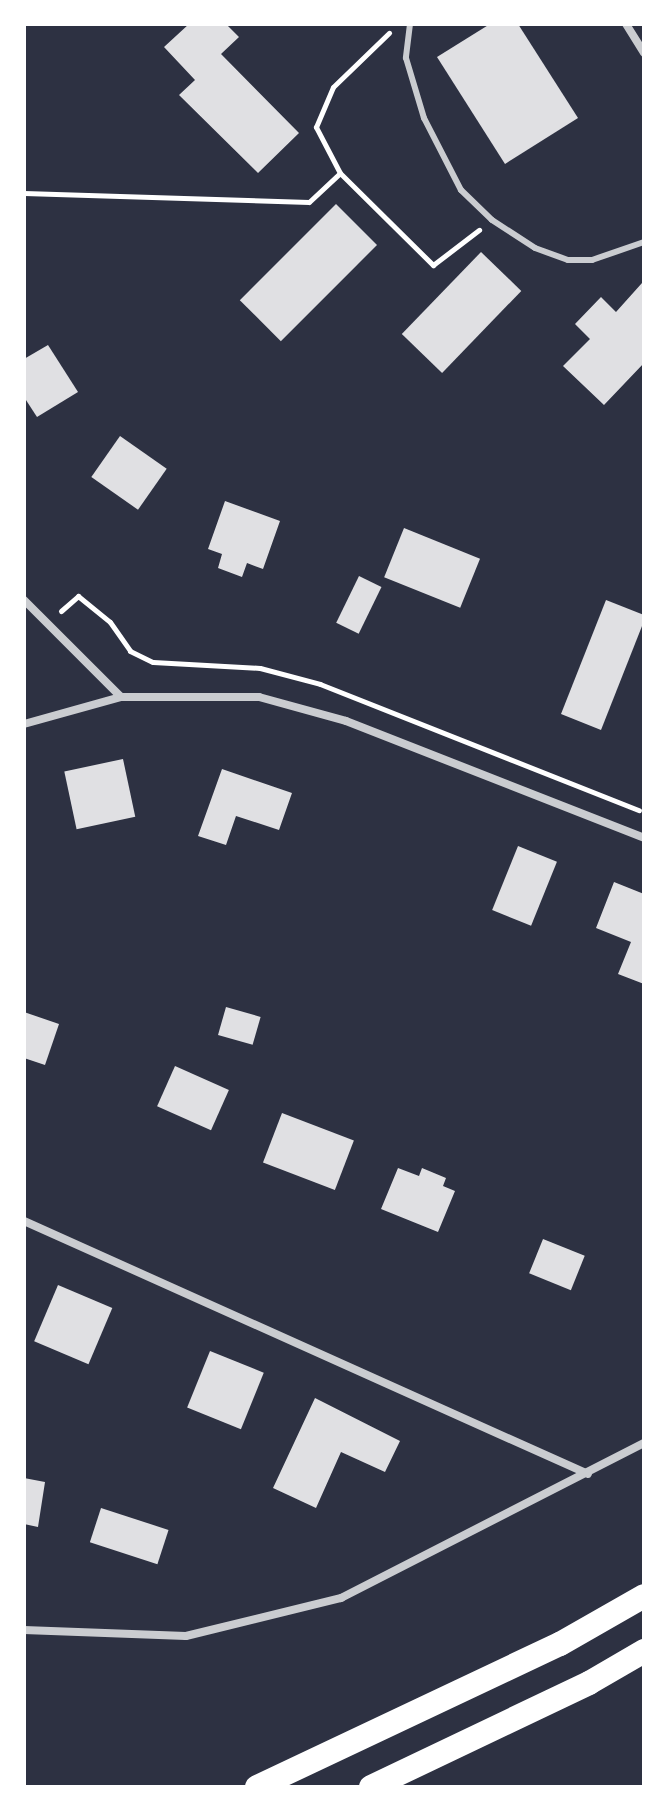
<!DOCTYPE html>
<html>
<head>
<meta charset="utf-8">
<style>
	body { margin:0 }
	#map { position:relative; width:668px; height:1811px; overflow:hidden; background:#2d3142; font-family:"Fira Sans Condensed",sans-serif }
	div>[style] { position:absolute }
	.building>* { inset:0; background:#e0e0e3; transform-origin:0 0 }
	.path>* { height:5px; margin:-2.5px; padding:0 2.5px; transform-origin:2.5px; border-radius:2.5px; background:#fff }
	.service>* { height:6px; margin:-3px; padding:0 3px; transform-origin:3px; border-radius:3px; background:#caccd0 }
	.minor>* { height:8px; margin:-4px; padding:0 4px; transform-origin:4px; border-radius:4px; background:#caccd0 }
	.motorway>* { height:24px; margin:-12px; padding:0 12px; transform-origin:12px; border-radius:12px; background:#fff }
	span { translate:-50% -50%; white-space:nowrap; text-align:center; line-height:1.15; -webkit-text-stroke:6px #fff; paint-order:stroke }
	.frame { position:absolute; inset:0; border:26px solid #fff; pointer-events:none }
</style>
</head>
<body>
<div id="map">
	<div class="building">
		<i style="clip-path:polygon(189px 24px,226px 24px,239px 37px,221px 54px,299px 133px,258px 173px,179px 95px,195px 80px,164px 47px)"></i>
		<i style="clip-path:polygon(490px 24px,518px 24px,578px 118px,505px 164px,437px 57px)"></i>
		<i style="left:336px;top:204px;width:58px;height:136px;rotate:45deg"></i>
		<i style="left:481px;top:252px;width:56px;height:114px;rotate:44deg"></i>
		<i style="clip-path:polygon(642px 283px,644px 363px,604px 405px,563px 366px,590px 339px,575px 324px,601px 297px,616px 312px)"></i>
		<i style="clip-path:polygon(48px 345px,78px 392px,37px 417px,24px 397px,24px 359px)"></i>
		<i style="left:120px;top:436px;width:57px;height:50px;rotate:35deg"></i>
		<i style="clip-path:polygon(225px 501px,280px 521px,263px 569px,247px 563px,242px 577px,218px 568px,222px 554px,208px 549px)"></i>
		<i style="left:404px;top:528px;width:82px;height:53px;rotate:22deg"></i>
		<i style="left:359px;top:576px;width:25px;height:52px;rotate:26deg"></i>
		<i style="clip-path:polygon(606px 600px,644px 615px,644px 621px,601px 730px,561px 714px)"></i>
		<i style="left:123px;top:759px;width:59px;height:60px;rotate:78deg"></i>
		<i style="clip-path:polygon(222px 769px,292px 793px,279px 830px,236px 816px,226px 845px,198px 836px)"></i>
		<i style="left:518px;top:846px;width:42px;height:69px;rotate:22deg"></i>
		<i style="clip-path:polygon(614px 882px,644px 894px,644px 984px,618px 974px,631px 942px,596px 928px)"></i>
		<i style="left:226px;top:1007px;width:36px;height:29px;rotate:16deg"></i>
		<i style="clip-path:polygon(24px 1012px,59px 1024px,45px 1065px,24px 1058px)"></i>
		<i style="left:175px;top:1066px;width:59px;height:44px;rotate:24deg"></i>
		<i style="left:282px;top:1113px;width:77px;height:53px;rotate:21deg"></i>
		<i style="clip-path:polygon(398px 1168px,419px 1176px,422px 1168px,446px 1178px,443px 1186px,455px 1191px,438px 1232px,381px 1209px)"></i>
		<i style="left:543px;top:1239px;width:45px;height:37px;rotate:22deg"></i>
		<i style="left:58px;top:1285px;width:59px;height:61px;rotate:23deg"></i>
		<i style="left:210px;top:1351px;width:58px;height:61px;rotate:22deg"></i>
		<i style="clip-path:polygon(315px 1398px,400px 1441px,385px 1472px,341px 1452px,316px 1508px,273px 1488px)"></i>
		<i style="clip-path:polygon(24px 1478px,45px 1482px,38px 1527px,24px 1524px)"></i>
		<i style="left:101px;top:1508px;width:71px;height:36px;rotate:18deg"></i>
	</div>
	<div class="path">
		<i style="left:340px;top:173px;width:131px;rotate:44.7deg"></i>
		<i style="left:433px;top:265px;width:58px;rotate:-37.3deg"></i>
		<i style="left:24px;top:193px;width:285px;rotate:1.8deg"></i>
		<i style="left:309px;top:202px;width:42px;rotate:-43.1deg"></i>
		<i style="left:340px;top:173px;width:52px;rotate:-117.6deg"></i>
		<i style="left:316px;top:127px;width:43px;rotate:-67deg"></i>
		<i style="left:333px;top:87px;width:78px;rotate:-44deg"></i>
		<i style="left:61px;top:611px;width:23px;rotate:-41deg"></i>
		<i style="left:78px;top:596px;width:41px;rotate:39.1deg"></i>
		<i style="left:110px;top:622px;width:35px;rotate:55deg"></i>
		<i style="left:130px;top:651px;width:25px;rotate:26deg"></i>
		<i style="left:153px;top:662px;width:107px;rotate:3.2deg"></i>
		<i style="left:260px;top:668px;width:62px;rotate:14.9deg"></i>
		<i style="left:320px;top:684px;width:343px;rotate:21.6deg"></i>
	</div>
	<div class="service">
		<i style="left:410px;top:24px;width:34px;rotate:97deg"></i>
		<i style="left:406px;top:58px;width:63px;rotate:73.3deg"></i>
		<i style="left:424px;top:118px;width:81px;rotate:62.8deg"></i>
		<i style="left:461px;top:190px;width:43px;rotate:44.1deg"></i>
		<i style="left:492px;top:220px;width:51px;rotate:33.1deg"></i>
		<i style="left:535px;top:248px;width:35px;rotate:20deg"></i>
		<i style="left:568px;top:260px;width:24px"></i>
		<i style="left:592px;top:260px;width:55px;rotate:-19.1deg"></i>
	</div>
	<div class="minor">
		<i style="left:626px;top:24px;width:34px;rotate:58deg"></i>
		<i style="left:24px;top:600px;width:137px;rotate:45deg"></i>
		<i style="left:24px;top:724px;width:101px;rotate:-15.6deg"></i>
		<i style="left:121px;top:697px;width:138px"></i>
		<i style="left:259px;top:697px;width:90px;rotate:15.4deg"></i>
		<i style="left:346px;top:721px;width:320px;rotate:21.4deg"></i>
		<i style="left:24px;top:1221px;width:618px;rotate:24.16deg"></i>
		<i style="left:24px;top:1630px;width:162px;rotate:2.1deg"></i>
		<i style="left:186px;top:1636px;width:160px;rotate:-13.8deg"></i>
		<i style="left:341px;top:1598px;width:340px;rotate:-27.1deg"></i>
	</div>
	<div class="motorway">
		<i style="left:257px;top:1787px;width:335px;rotate:-25.3deg"></i>
		<i style="left:560px;top:1644px;width:97px;rotate:-29.7deg"></i>
		<i style="left:371px;top:1787px;width:242px;rotate:-25.5deg"></i>
		<i style="left:589px;top:1683px;width:64px;rotate:-30.2deg"></i>
	</div>
	<div class="frame"></div>
</div>
</body>
</html>
